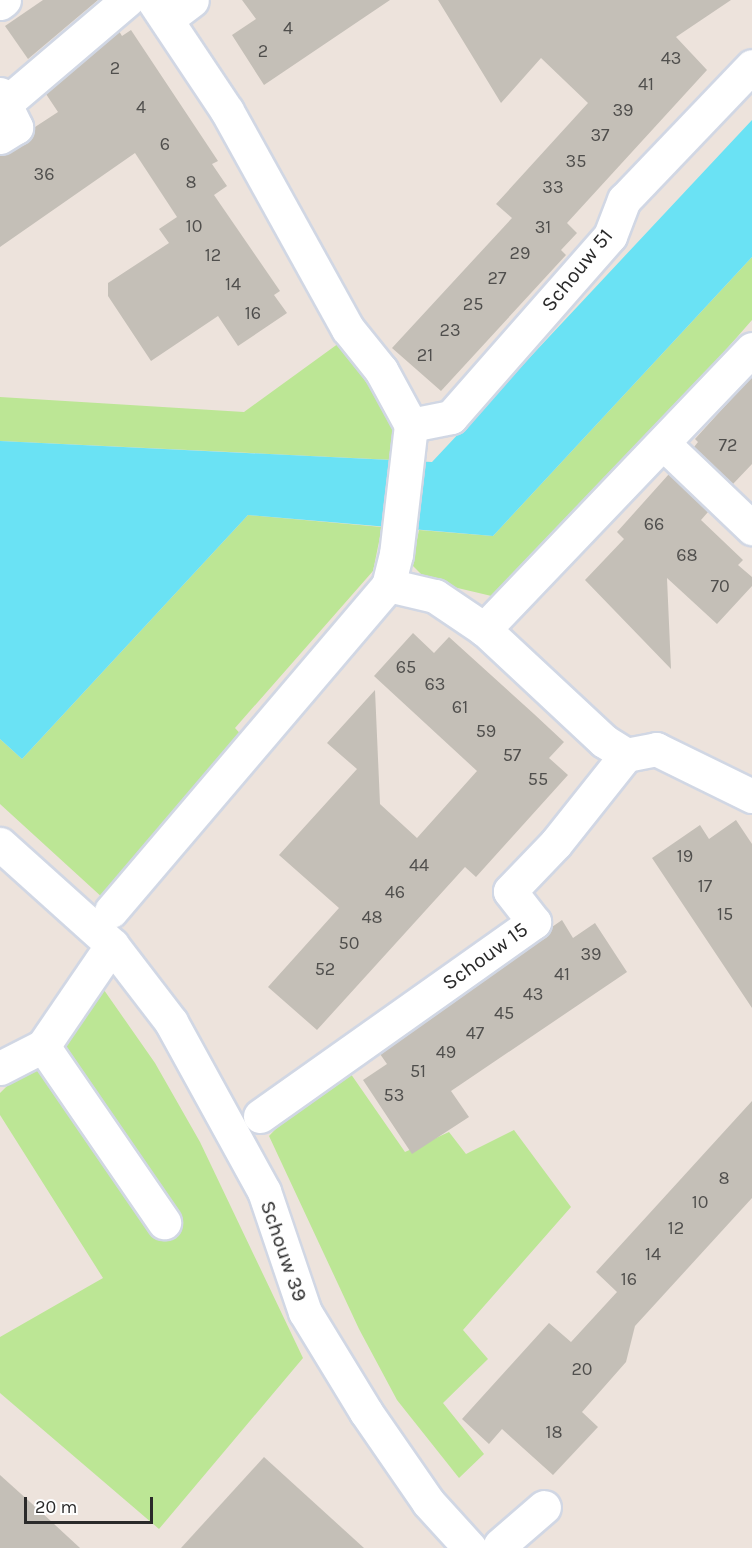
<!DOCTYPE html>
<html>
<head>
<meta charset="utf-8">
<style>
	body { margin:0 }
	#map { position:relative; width:752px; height:1548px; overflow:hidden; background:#ede3dc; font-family:Karla,sans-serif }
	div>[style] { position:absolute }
	.green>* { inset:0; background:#bce695 }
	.water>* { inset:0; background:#6ae2f4 }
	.building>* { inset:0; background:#c4bfb7 }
	.roads { filter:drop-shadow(2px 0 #d1d7e4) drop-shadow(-2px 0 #d1d7e4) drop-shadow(0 2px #d1d7e4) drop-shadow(0 -2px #d1d7e4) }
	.street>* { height:33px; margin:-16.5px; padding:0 16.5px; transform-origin:16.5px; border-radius:16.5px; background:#fff }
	span { translate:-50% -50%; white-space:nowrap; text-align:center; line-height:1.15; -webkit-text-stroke:6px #fff; paint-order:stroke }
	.number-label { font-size:18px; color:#504f4d }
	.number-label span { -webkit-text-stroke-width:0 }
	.street-label { font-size:21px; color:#2a2a2a }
	.scale { position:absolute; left:24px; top:1497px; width:129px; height:27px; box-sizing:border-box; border:3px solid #2a2a2a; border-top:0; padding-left:8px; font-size:18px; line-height:21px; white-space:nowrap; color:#2a2a2a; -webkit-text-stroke:4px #fff; paint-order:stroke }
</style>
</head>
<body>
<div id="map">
	<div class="green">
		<i style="clip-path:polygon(752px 257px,752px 320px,560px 539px,500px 598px,428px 581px,412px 565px,419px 530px,493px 536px)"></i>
		<i style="clip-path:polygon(346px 338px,401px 424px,394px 460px,0 441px,0 397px,244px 412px)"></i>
		<i style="clip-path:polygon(248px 515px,382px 527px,373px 571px,235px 728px,247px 741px,104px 899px,0 804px,0 739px,22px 759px)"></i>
		<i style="clip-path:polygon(104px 990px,155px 1063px,200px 1142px,303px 1358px,159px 1529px,0 1393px,0 1337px,103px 1278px,0 1115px,0 1093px)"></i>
		<i style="clip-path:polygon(346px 1067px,405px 1152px,449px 1132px,466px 1154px,514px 1130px,571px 1207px,463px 1330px,488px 1359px,443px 1403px,484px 1454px,459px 1478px,397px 1400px,359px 1329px,269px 1136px,313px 1090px)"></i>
	</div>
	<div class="water">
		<i style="clip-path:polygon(752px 120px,752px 257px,493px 536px,248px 515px,22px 759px,0 739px,0 441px,432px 462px)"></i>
	</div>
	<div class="building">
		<i style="clip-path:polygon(43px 0,98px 0,28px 59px,5px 26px)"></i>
		<i style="clip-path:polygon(242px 0,390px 0,264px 85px,232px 35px,256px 19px)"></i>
		<i style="clip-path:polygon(438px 0,731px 0,676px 37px,707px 70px,567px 223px,577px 233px,561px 250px,566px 255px,441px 391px,392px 348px,512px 218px,496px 204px,588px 103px,541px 58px,501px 103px)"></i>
		<i style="clip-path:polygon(131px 30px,218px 161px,212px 164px,227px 186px,214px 195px,280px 291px,274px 295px,287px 313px,238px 346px,218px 316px,151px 361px,108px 296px,108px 283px,169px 243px,159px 229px,177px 217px,135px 153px,0 247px,0 156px,26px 143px,32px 136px,35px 127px,58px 112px,46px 94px,119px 31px,122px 36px)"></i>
		<i style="clip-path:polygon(752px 376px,752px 464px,733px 484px,694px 447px,698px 442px,695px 439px)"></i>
		<i style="clip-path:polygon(669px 474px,708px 512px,701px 520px,743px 560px,738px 565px,752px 577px,752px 586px,717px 624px,667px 578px,671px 669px,585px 580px,624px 539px,617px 532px)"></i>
		<i style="clip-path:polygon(413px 633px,434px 653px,449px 637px,534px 714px,564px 742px,549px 758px,568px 775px,476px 877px,465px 867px,317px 1030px,268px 987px,339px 908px,279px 855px,357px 769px,327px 743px,375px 690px,380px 804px,417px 838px,477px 771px,374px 676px)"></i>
		<i style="clip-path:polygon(736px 820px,752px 844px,752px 1008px,652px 858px,700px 825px,709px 839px)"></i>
		<i style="clip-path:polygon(562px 920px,573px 938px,595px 923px,627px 972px,451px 1091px,469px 1117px,412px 1154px,363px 1080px,387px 1064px,380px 1054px,545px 937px,552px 927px)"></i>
		<i style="clip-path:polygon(752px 1101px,752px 1198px,635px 1326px,626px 1362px,582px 1412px,598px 1427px,553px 1475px,502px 1429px,489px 1444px,462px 1419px,549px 1323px,571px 1342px,617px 1292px,596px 1272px)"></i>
		<i style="clip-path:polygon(264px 1457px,364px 1548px,181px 1548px)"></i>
		<i style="clip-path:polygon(0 1475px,40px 1511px,80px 1548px,0 1548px)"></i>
	</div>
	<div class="roads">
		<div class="street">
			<i style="left:153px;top:0;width:133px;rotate:56.3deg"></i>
			<i style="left:227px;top:111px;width:249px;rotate:61deg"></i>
			<i style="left:348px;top:329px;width:53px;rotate:51.2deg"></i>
			<i style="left:381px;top:370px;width:63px;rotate:61.4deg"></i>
			<i style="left:411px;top:425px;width:130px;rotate:96.6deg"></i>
			<i style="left:396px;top:554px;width:32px;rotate:104deg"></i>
			<i style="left:0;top:3px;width:5px;rotate:-37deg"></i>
			<i style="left:167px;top:19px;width:31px;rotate:-37deg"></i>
			<i style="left:0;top:94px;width:37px;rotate:64deg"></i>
			<i style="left:16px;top:127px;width:19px;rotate:148deg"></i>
			<i style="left:6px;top:103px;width:159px;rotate:-40.4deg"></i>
			<i style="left:752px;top:349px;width:388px;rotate:133.7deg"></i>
			<i style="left:484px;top:629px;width:164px;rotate:43deg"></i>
			<i style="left:604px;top:741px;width:26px;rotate:32deg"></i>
			<i style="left:626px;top:755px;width:31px;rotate:-11deg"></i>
			<i style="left:656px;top:749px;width:107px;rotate:26.1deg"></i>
			<i style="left:411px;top:425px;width:41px;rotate:-11.3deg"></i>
			<i style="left:451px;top:417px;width:241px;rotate:-48.7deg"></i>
			<i style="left:610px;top:236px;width:39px;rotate:-69deg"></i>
			<i style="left:624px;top:200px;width:185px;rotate:-46.3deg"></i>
			<i style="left:664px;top:444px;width:122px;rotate:43.7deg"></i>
			<i style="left:0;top:844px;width:151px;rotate:42deg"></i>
			<i style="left:112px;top:945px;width:97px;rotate:52.5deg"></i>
			<i style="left:171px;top:1022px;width:193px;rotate:61.2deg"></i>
			<i style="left:264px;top:1191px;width:128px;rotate:71.3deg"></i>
			<i style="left:305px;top:1312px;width:117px;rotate:58.6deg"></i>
			<i style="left:366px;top:1412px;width:109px;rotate:55.4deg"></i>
			<i style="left:428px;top:1502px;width:62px;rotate:47.6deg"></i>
			<i style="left:111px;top:911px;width:428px;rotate:-49.6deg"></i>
			<i style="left:388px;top:585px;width:48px;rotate:13.2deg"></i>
			<i style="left:435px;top:596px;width:59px;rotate:34deg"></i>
			<i style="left:43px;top:1046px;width:214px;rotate:55.5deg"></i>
			<i style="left:0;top:1068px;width:48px;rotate:-27.1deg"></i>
			<i style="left:43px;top:1046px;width:122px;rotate:-55.7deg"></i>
			<i style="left:260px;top:1116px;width:336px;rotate:-35.3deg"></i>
			<i style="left:534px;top:922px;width:39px;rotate:-128deg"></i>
			<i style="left:510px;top:891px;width:66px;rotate:-46.2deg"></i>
			<i style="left:556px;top:843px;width:112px;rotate:-51.5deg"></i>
			<i style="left:500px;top:1545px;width:58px;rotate:-40.8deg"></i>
		</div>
	</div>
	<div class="number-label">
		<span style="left:288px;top:28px">4</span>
		<span style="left:263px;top:51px">2</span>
		<span style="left:671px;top:58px">43</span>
		<span style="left:115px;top:68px">2</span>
		<span style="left:646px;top:84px">41</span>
		<span style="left:141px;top:107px">4</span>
		<span style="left:623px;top:110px">39</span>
		<span style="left:600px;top:135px">37</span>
		<span style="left:165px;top:144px">6</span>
		<span style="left:576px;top:161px">35</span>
		<span style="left:44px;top:174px">36</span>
		<span style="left:191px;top:182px">8</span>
		<span style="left:553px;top:187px">33</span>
		<span style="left:194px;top:226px">10</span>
		<span style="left:543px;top:227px">31</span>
		<span style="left:520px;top:253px">29</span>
		<span style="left:213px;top:255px">12</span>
		<span style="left:497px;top:278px">27</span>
		<span style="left:233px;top:284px">14</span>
		<span style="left:473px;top:304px">25</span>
		<span style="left:253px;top:313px">16</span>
		<span style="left:450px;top:330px">23</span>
		<span style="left:425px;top:355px">21</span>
		<span style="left:728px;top:445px">72</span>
		<span style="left:654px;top:524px">66</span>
		<span style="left:687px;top:555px">68</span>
		<span style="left:720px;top:586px">70</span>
		<span style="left:406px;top:667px">65</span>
		<span style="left:435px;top:684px">63</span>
		<span style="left:460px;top:707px">61</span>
		<span style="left:486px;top:731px">59</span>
		<span style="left:512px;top:755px">57</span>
		<span style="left:538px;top:779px">55</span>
		<span style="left:685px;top:856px">19</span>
		<span style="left:419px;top:865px">44</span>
		<span style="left:705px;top:886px">17</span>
		<span style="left:395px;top:892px">46</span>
		<span style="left:725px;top:914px">15</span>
		<span style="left:372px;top:917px">48</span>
		<span style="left:349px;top:943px">50</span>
		<span style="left:591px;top:954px">39</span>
		<span style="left:325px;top:969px">52</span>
		<span style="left:562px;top:974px">41</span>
		<span style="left:533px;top:994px">43</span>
		<span style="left:504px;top:1013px">45</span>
		<span style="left:475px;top:1033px">47</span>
		<span style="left:446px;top:1052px">49</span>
		<span style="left:418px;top:1071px">51</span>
		<span style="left:394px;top:1095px">53</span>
		<span style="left:724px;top:1178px">8</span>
		<span style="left:700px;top:1202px">10</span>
		<span style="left:676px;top:1228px">12</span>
		<span style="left:653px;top:1254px">14</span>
		<span style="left:629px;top:1279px">16</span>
		<span style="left:582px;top:1369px">20</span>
		<span style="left:554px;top:1432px">18</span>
	</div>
	<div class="street-label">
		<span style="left:577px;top:270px;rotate:-51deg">Schouw 51</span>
		<span style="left:485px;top:956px;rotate:-36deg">Schouw 15</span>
		<span style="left:284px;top:1251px;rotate:71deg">Schouw 39</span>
	</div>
	<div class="scale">20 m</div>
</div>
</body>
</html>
